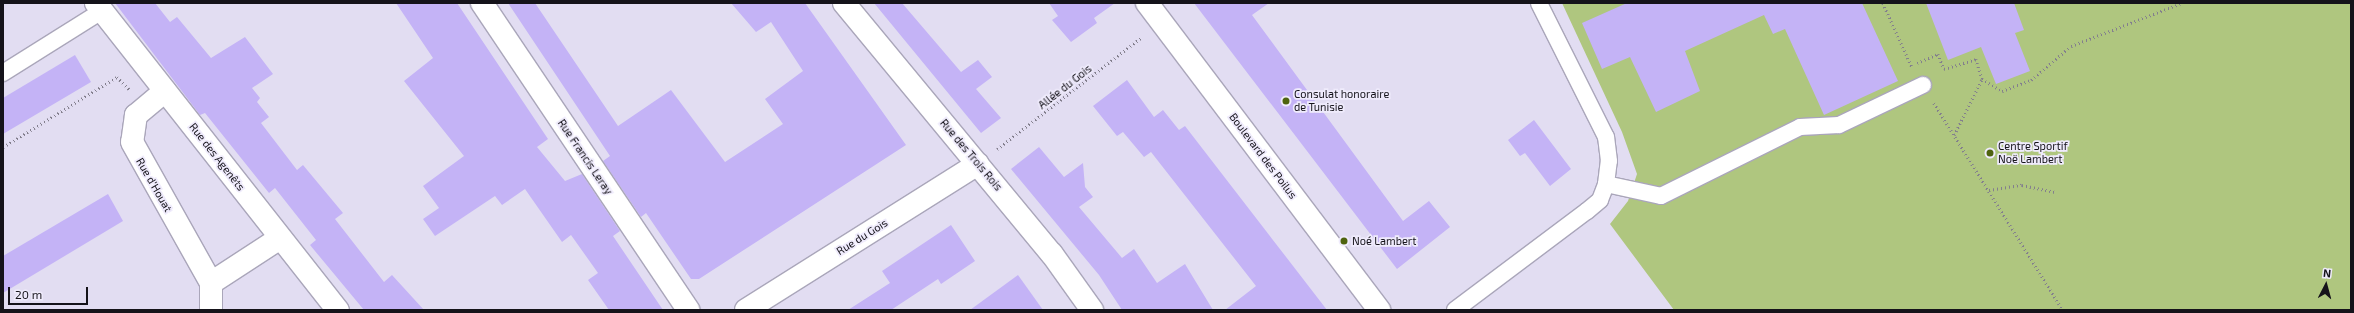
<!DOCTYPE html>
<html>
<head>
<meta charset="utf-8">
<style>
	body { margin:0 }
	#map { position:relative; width:2354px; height:313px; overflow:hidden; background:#e2ddf2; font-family:"Exo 2",sans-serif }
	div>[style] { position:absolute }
	.green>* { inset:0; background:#afc67f }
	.building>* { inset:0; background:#c4b3f6 }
	.path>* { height:2.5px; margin-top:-1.25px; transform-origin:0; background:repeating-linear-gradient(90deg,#837f8d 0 1px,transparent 0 4px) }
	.roads { filter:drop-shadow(1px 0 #aaa6ba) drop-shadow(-1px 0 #aaa6ba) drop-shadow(0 1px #aaa6ba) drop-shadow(0 -1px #aaa6ba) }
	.service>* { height:16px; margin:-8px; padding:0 8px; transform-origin:8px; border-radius:8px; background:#fff }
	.minor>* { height:22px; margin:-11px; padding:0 11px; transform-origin:11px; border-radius:11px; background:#fff }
	.primary>* { height:22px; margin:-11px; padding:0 11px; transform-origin:11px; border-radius:11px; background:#fff }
	.dots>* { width:11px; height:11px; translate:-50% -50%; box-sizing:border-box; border:2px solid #efebfc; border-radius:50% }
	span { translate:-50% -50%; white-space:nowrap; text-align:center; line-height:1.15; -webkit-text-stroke:3.5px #efebfc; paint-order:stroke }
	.street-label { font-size:11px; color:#15131a }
	.poi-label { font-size:11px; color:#15131a }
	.left { translate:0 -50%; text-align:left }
	.frame { position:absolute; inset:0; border:4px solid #15131a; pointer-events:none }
	.north { position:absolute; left:2306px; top:265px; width:40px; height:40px; -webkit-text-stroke:3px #efebfc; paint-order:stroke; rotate:6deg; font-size:11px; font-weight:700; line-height:16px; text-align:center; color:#15131a }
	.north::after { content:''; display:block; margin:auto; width:14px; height:18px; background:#15131a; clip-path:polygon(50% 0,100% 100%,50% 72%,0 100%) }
	.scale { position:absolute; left:8px; top:287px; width:80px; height:18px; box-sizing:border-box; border:2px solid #15131a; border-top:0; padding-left:5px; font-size:12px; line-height:14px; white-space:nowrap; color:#15131a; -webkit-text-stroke:3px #efebfc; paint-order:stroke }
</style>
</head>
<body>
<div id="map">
	<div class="green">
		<i style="clip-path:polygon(1562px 3px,2351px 3px,2351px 310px,1674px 310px,1610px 224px,1628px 201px,1637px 174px,1622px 132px)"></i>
	</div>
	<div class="building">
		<i style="clip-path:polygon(115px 3px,155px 3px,170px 22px,177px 17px,211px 58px,245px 37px,273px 74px,252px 88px,260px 98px,257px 102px,269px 117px,261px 123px,297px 170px,303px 165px,343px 213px,335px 219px,384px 282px,392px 275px,424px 310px,364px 310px,310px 245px,316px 240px,275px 188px,269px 193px,205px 113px,200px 115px)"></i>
		<i style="clip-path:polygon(396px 3px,457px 3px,548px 139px,537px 147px,565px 181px,582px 174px,620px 231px,613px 236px,663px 310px,609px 310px,588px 280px,598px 273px,571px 235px,562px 242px,525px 189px,502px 205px,495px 196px,435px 236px,423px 219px,439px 208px,423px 186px,464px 156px,404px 81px,433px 58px)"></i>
		<i style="clip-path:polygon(508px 3px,535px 3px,618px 126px,671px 90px,725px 162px,783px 124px,765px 99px,803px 71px,771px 22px,756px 32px,731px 3px,805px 3px,906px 145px,699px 279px,691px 279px,646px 213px,641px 217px,603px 161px,610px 156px)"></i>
		<i style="clip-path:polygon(874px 3px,902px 3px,961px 72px,978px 60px,992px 77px,976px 89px,1001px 118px,981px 133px)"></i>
		<i style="clip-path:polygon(1049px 3px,1115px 3px,1094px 18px,1097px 23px,1071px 42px,1052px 20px,1058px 16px)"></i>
		<i style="clip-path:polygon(1194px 3px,1269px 3px,1252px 15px,1403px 221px,1429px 201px,1450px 227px,1397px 269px)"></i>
		<i style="clip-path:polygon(1627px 3px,1862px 3px,1898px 81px,1824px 115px,1785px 29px,1773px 34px,1764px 15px,1685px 51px,1700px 91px,1656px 112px,1630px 57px,1602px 69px,1582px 23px)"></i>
		<i style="clip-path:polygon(1926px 3px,2014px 3px,2024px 30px,2015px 33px,2030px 71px,1996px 84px,1981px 47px,1948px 60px)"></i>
		<i style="clip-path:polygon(75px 55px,91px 82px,3px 134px,3px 98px)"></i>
		<i style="clip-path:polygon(1127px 80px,1154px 117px,1163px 110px,1179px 130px,1185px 126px,1327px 310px,1225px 310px,1256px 286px,1151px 152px,1144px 157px,1123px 132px,1117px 136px,1093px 106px)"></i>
		<i style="clip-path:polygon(1534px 120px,1571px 169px,1550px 186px,1525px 153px,1520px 156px,1508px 140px)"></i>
		<i style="clip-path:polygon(1039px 147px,1064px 177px,1083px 163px,1085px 187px,1093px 197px,1079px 207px,1122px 258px,1134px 249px,1157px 283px,1185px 264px,1213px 310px,1122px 310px,1099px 275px,1011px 169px)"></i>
		<i style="clip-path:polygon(108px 194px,123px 221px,3px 293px,3px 256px)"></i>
		<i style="clip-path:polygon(951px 225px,975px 261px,941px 284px,938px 279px,891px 310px,848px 310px,890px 283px,882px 271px)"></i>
		<i style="clip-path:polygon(1018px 275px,1043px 310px,970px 310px)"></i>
	</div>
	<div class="path">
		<i style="left:1883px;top:3px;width:70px;rotate:65.6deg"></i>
		<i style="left:1917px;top:63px;width:23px;rotate:-23deg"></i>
		<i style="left:1938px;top:54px;width:16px;rotate:68deg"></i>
		<i style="left:1944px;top:69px;width:34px;rotate:-17deg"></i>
		<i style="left:1976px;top:59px;width:21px;rotate:73deg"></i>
		<i style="left:1982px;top:79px;width:23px;rotate:31deg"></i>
		<i style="left:2002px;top:91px;width:31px;rotate:-21deg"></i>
		<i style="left:2031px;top:80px;width:52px;rotate:-40.4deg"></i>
		<i style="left:2071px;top:46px;width:119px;rotate:-21.2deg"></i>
		<i style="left:1934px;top:103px;width:244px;rotate:58.1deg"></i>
		<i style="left:1954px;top:135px;width:63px;rotate:-63.4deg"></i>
		<i style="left:3px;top:147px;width:134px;rotate:-31.6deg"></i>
		<i style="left:117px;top:77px;width:18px;rotate:45deg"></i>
		<i style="left:997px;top:149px;width:183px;rotate:-37.7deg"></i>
		<i style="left:1989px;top:190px;width:33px;rotate:-9deg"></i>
		<i style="left:2022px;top:185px;width:34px;rotate:12deg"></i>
	</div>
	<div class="roads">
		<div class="service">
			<i style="left:3px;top:73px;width:117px;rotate:-32.1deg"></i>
			<i style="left:1606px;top:184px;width:56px;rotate:12.3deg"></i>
			<i style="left:1661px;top:196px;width:155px;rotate:-26.4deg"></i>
			<i style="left:1800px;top:127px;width:39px;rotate:-3deg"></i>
			<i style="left:1839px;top:125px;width:93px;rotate:-25.5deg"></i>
			<i style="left:1455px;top:310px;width:165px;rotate:-36.9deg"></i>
			<i style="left:1587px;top:211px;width:17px;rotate:-40deg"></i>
			<i style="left:1600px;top:200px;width:17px;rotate:-69deg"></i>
			<i style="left:1606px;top:184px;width:23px;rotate:-83deg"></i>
			<i style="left:1609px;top:161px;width:24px;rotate:-97deg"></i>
			<i style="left:1606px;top:137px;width:150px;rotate:-116.6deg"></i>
		</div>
		<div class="minor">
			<i style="left:96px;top:3px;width:391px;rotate:51.8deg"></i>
			<i style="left:482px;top:3px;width:370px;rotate:56.1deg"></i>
			<i style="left:844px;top:3px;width:326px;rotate:50.4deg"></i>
			<i style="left:1052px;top:254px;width:69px;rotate:54.5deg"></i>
			<i style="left:165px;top:91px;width:38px;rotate:140deg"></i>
			<i style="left:136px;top:115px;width:27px;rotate:98deg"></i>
			<i style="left:132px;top:142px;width:162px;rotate:60.7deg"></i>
			<i style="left:211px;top:283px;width:27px;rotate:90deg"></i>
			<i style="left:211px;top:283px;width:82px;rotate:-33.1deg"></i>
			<i style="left:746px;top:310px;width:274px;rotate:-32.2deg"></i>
		</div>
		<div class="primary">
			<i style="left:1147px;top:3px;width:385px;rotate:52.9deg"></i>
		</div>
	</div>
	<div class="dots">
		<i style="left:1286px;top:101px;background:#4e630f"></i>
		<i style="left:1990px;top:153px;background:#4e630f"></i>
		<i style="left:1344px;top:241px;background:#4e630f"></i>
	</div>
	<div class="street-label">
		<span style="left:1065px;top:87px;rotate:-38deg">Allée du Gois</span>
		<span style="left:971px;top:155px;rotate:50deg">Rue des Trois Rois</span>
		<span style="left:1263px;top:156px;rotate:53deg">Boulevard des Poilus</span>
		<span style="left:217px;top:157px;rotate:52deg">Rue des Agenêts</span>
		<span style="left:585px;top:157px;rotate:56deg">Rue Francis Leray</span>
		<span style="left:154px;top:185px;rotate:60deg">Rue d'Houat</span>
		<span style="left:862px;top:237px;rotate:-32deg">Rue du Gois</span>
	</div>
	<div class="poi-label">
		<span class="left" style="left:1294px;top:101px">Consulat honoraire<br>de Tunisie</span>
		<span class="left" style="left:1998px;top:153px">Centre Sportif<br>Noë Lambert</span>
		<span class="left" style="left:1352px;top:241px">Noé Lambert</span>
	</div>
	<div class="frame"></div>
	<div class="north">N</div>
	<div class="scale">20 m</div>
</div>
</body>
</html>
